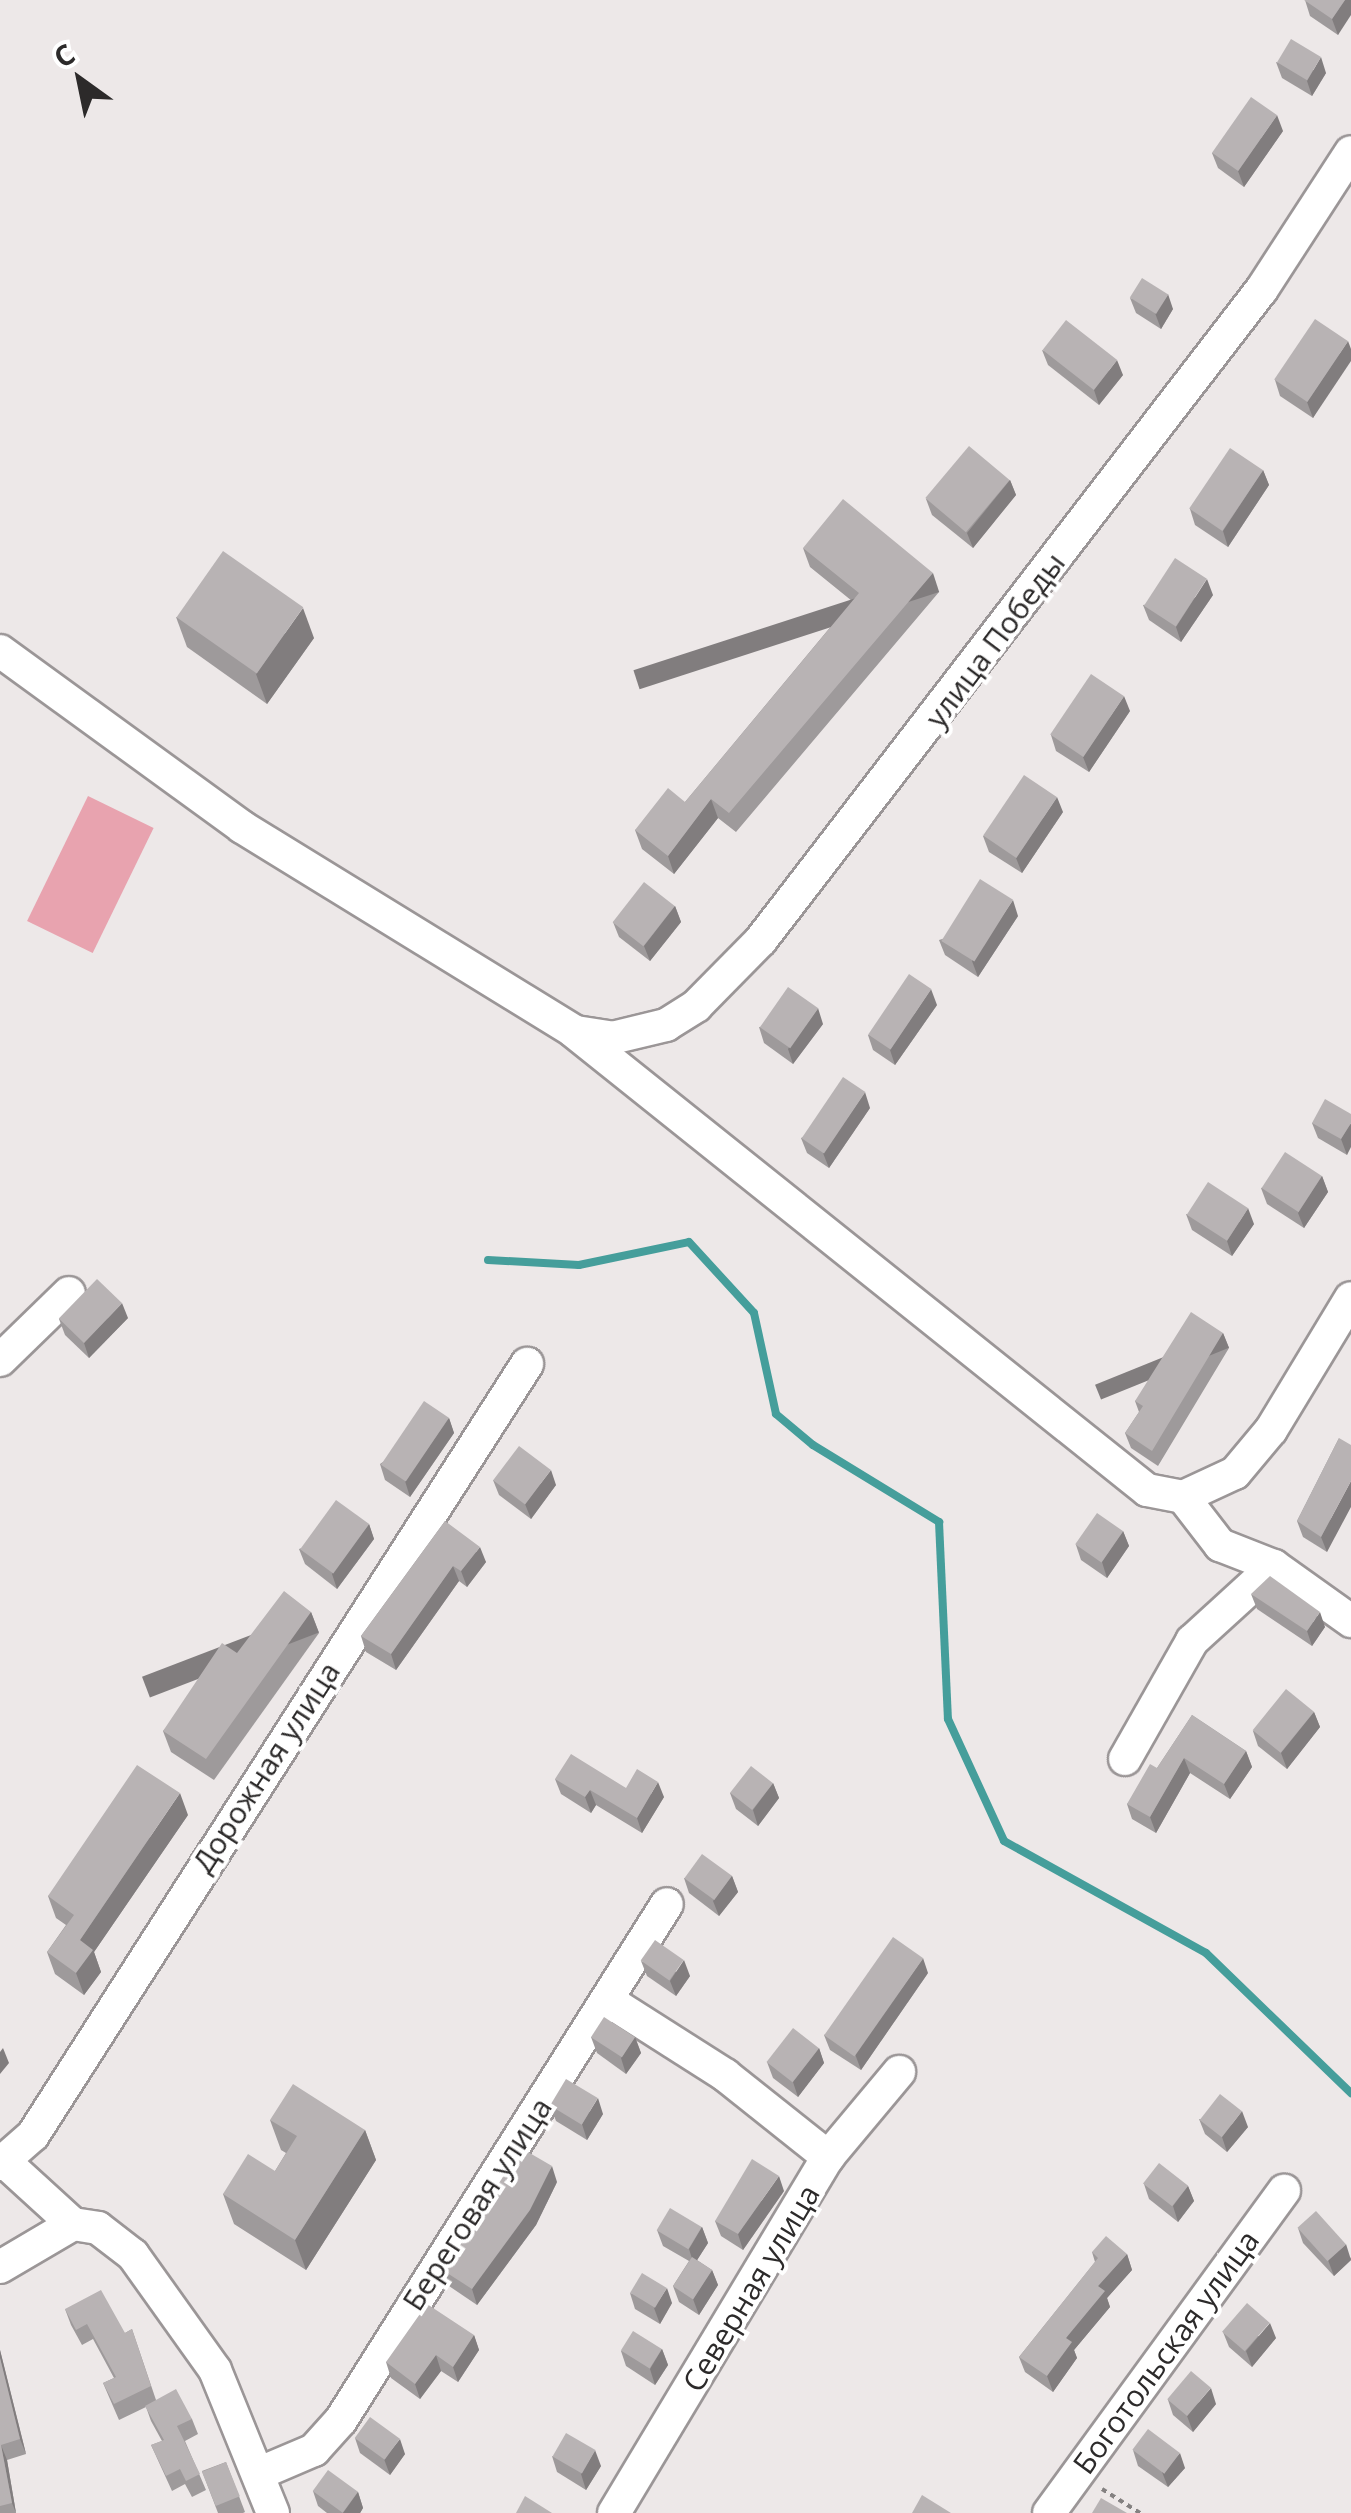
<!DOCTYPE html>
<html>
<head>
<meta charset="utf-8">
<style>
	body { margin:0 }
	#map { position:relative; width:1351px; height:2513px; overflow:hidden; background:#ede8e8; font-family:"Open Sans",sans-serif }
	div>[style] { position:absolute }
	.green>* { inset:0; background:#e8a3af; transform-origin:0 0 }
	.stream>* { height:8px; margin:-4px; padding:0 4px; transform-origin:4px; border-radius:4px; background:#459e9b }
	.path>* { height:4px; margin-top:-2px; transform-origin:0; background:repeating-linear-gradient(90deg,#848181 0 5px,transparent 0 10px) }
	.roads { filter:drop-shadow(2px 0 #9b9697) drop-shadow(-2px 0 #9b9697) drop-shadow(0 2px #9b9697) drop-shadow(0 -2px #9b9697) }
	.minor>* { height:32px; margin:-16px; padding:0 16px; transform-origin:16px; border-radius:16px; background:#fff }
	.wall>* { inset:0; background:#9e9a9b }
	.shaded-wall>* { inset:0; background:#817d7e; transform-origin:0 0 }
	.building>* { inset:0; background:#b8b3b4; transform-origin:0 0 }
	span { translate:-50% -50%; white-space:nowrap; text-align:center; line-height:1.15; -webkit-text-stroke:8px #fff; paint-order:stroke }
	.street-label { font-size:30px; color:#2c2a2a }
	.north { position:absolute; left:30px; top:30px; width:100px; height:100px; -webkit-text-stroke:8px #fff; paint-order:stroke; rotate:327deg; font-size:28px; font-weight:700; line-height:40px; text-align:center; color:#2c2a2a }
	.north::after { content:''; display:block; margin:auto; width:35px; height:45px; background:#2c2a2a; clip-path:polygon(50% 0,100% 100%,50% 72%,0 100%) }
</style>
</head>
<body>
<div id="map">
	<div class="green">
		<i style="left:88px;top:796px;width:73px;height:139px;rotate:26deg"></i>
	</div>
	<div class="stream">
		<i style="left:488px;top:1260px;width:91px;rotate:3.1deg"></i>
		<i style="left:579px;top:1265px;width:112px;rotate:-11.8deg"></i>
		<i style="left:689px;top:1242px;width:96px;rotate:47.5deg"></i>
		<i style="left:754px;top:1313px;width:103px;rotate:77.7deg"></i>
		<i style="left:776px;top:1414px;width:48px;rotate:40deg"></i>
		<i style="left:813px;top:1445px;width:148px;rotate:31.4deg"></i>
		<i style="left:939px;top:1522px;width:197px;rotate:87.4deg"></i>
		<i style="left:948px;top:1719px;width:134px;rotate:65.3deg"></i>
		<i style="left:1004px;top:1841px;width:231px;rotate:29deg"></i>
		<i style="left:1206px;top:1953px;width:202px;rotate:44deg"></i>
	</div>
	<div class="path">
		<i style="left:1102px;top:2489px;width:45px;rotate:32.3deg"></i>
	</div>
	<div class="roads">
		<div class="minor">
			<i style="left:0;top:651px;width:299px;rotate:36deg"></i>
			<i style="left:242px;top:827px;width:389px;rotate:31.6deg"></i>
			<i style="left:573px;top:1031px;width:735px;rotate:38.65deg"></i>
			<i style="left:1147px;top:1490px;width:37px;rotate:11deg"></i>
			<i style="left:1183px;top:1497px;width:57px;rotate:-24.8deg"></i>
			<i style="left:1235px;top:1473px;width:56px;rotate:-50.1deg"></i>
			<i style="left:1271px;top:1430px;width:154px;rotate:-58.8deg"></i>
			<i style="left:576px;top:1032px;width:36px;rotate:9deg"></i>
			<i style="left:612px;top:1038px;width:56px;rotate:-13.5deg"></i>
			<i style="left:666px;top:1025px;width:36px;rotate:-32deg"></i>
			<i style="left:696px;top:1006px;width:93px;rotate:-45.4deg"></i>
			<i style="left:761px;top:940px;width:821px;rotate:-52.42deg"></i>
			<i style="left:1262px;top:289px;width:163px;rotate:-57deg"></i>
			<i style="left:0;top:1360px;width:96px;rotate:-44.2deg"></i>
			<i style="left:1183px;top:1497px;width:61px;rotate:52.4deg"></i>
			<i style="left:1220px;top:1545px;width:58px;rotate:21.3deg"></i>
			<i style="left:1274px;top:1566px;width:95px;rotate:35.5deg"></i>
			<i style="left:1125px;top:1759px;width:136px;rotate:-60.4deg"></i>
			<i style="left:1192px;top:1641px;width:111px;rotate:-42.4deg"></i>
			<i style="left:609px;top:2001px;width:138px;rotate:32.5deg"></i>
			<i style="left:725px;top:2075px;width:132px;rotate:38.5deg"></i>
			<i style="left:5px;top:2162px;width:92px;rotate:42.4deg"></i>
			<i style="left:0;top:2164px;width:44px;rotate:-41.3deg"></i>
			<i style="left:33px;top:2135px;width:916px;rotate:-57.35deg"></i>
			<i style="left:0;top:2267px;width:85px;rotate:-30.5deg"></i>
			<i style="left:73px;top:2224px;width:25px;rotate:9deg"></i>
			<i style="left:98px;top:2228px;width:44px;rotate:37.6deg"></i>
			<i style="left:133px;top:2255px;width:141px;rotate:54.5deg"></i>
			<i style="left:215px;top:2370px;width:154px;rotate:67.9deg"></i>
			<i style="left:260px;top:2473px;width:59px;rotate:-23.1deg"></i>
			<i style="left:314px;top:2450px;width:40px;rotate:-48deg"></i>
			<i style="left:341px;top:2420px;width:610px;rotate:-57.72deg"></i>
			<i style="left:614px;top:2513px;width:415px;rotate:-59deg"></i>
			<i style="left:828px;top:2157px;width:111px;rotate:-50.1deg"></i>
			<i style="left:1049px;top:2513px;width:399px;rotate:-53.9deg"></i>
		</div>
	</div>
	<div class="wall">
		<i style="clip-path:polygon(1305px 0,1351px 0,1338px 35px,1310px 16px)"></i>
		<i style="clip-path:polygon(1276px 62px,1326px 73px,1312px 96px,1282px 78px)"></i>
		<i style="clip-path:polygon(1283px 131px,1244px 187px,1218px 168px,1212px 153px)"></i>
		<i style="clip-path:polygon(1130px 298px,1173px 309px,1161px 329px,1136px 313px)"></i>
		<i style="clip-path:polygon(1351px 349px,1313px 418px,1280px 396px,1275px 380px)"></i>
		<i style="clip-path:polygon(1042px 350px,1123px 375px,1099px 405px,1048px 365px)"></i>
		<i style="clip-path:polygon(1263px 470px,1269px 485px,1228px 547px,1195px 525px,1190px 509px)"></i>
		<i style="clip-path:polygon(1010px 480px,1016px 495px,973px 548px,932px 515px,926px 499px)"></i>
		<i style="clip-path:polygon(803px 548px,939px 592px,736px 832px,718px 818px,674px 874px,642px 849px,635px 830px,685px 802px,852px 601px,810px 567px)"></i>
		<i style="clip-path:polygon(1213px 595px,1181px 642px,1149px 620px,1143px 605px)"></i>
		<i style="clip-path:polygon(176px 617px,314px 638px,267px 704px,187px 647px)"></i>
		<i style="clip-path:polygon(1130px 711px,1089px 772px,1056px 751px,1051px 735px)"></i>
		<i style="clip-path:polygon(1063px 812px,1022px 873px,989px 852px,983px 836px)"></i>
		<i style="clip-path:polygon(675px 906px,681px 922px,650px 961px,619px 937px,613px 922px)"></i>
		<i style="clip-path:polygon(1018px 916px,978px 977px,945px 955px,939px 940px)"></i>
		<i style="clip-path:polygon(937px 1005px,895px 1065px,873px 1050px,868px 1035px)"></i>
		<i style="clip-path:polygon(823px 1024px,793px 1064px,764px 1043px,759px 1027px)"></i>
		<i style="clip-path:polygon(870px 1108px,829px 1168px,807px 1153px,801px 1138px)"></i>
		<i style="clip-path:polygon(1351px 1114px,1347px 1155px,1318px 1138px,1312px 1123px)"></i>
		<i style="clip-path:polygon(1322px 1176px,1328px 1192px,1304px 1228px,1267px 1204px,1261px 1188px)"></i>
		<i style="clip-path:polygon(1186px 1214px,1254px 1224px,1232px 1256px,1192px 1230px)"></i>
		<i style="clip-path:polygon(128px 1318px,89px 1358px,65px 1335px,59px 1319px)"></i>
		<i style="clip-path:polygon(1223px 1333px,1229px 1348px,1158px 1466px,1131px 1448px,1125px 1433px,1139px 1412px,1135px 1401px)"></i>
		<i style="clip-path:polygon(449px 1418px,454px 1433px,410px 1497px,385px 1480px,380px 1464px)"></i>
		<i style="clip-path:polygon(1339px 1438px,1327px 1552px,1303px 1537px,1297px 1521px)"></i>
		<i style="clip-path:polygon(493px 1480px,556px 1485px,531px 1519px,499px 1495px)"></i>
		<i style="clip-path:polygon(445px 1521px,486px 1562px,467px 1587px,459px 1581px,396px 1670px,366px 1652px,361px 1636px)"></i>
		<i style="clip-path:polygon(369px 1524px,374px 1539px,337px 1589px,305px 1564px,299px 1549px)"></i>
		<i style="clip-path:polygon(1123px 1531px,1129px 1546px,1107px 1578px,1081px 1560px,1076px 1545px)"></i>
		<i style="clip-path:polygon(1251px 1594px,1325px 1627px,1312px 1646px,1257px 1609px)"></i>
		<i style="clip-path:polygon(311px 1612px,319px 1633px,214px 1780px,171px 1752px,163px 1731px,237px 1653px)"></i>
		<i style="clip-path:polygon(1314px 1712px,1320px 1727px,1287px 1769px,1258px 1746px,1253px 1731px)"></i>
		<i style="clip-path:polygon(1192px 1715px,1246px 1751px,1252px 1767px,1230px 1799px,1190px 1773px,1156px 1833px,1132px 1819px,1127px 1804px,1157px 1768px)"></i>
		<i style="clip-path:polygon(555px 1779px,626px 1788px,664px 1797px,642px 1833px,596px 1805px,591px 1813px,561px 1794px)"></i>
		<i style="clip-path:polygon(773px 1783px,779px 1798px,758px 1826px,736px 1809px,730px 1793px)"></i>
		<i style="clip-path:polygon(188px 1815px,94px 1952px,101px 1972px,84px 1995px,55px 1974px,47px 1952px,66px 1925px,56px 1918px,48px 1896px)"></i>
		<i style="clip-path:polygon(732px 1876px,738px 1892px,719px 1916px,689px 1893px,684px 1878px)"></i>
		<i style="clip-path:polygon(641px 1961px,690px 1976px,676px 1996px,647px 1976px)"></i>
		<i style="clip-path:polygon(928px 1973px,861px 2070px,830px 2050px,824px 2035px)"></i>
		<i style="clip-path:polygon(591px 2037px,635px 2037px,641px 2053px,626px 2074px,597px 2053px)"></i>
		<i style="clip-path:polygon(819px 2048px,824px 2063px,798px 2097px,773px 2078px,767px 2062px)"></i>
		<i style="clip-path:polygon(550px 2105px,603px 2114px,587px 2140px,556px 2121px)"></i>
		<i style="clip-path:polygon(1199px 2119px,1248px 2127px,1227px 2152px,1205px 2134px)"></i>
		<i style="clip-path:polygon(270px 2120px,365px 2130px,376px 2160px,306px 2270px,234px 2224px,223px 2194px,275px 2171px,286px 2153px,281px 2150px)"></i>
		<i style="clip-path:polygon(557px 2182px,536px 2225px,477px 2305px,449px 2286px,444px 2271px)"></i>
		<i style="clip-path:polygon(1144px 2184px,1188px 2186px,1194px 2201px,1178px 2222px,1149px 2199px)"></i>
		<i style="clip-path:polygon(784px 2191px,743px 2250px,721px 2236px,715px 2221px)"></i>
		<i style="clip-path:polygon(702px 2227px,708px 2243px,697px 2260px,712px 2270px,718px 2285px,699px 2315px,679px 2302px,673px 2286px,689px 2261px,663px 2246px,657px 2230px)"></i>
		<i style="clip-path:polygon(1298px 2228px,1351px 2258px,1351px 2260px,1334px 2276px,1303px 2243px)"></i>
		<i style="clip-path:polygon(1092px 2252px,1127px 2254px,1132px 2270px,1107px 2298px,1110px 2307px,1074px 2350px,1077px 2358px,1053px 2392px,1025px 2372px,1019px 2357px,1095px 2262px)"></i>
		<i style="clip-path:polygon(630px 2293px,672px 2303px,660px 2324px,635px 2309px)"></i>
		<i style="clip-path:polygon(65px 2309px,125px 2333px,132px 2329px,156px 2400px,192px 2419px,198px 2434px,185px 2441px,206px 2490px,192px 2497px,185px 2484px,172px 2491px,151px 2445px,162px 2441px,151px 2421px,146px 2407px,119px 2420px,103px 2383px,114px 2378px,93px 2339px,82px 2345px,71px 2325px)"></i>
		<i style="clip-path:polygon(1223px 2332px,1276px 2338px,1252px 2367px,1229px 2347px)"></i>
		<i style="clip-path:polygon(474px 2335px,479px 2350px,458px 2382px,441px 2371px,420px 2399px,391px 2378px,386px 2362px)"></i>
		<i style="clip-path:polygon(662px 2349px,668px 2365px,655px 2385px,626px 2366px,621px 2351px)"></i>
		<i style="clip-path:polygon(0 2350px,26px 2454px,7px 2460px,16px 2513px,0 2513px)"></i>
		<i style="clip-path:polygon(1168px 2400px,1216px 2404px,1193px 2432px,1173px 2415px)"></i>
		<i style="clip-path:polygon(355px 2438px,405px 2454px,390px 2475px,360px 2453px)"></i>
		<i style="clip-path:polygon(1133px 2450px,1185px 2468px,1168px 2487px,1138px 2466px)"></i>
		<i style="clip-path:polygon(552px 2456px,601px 2466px,586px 2490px,557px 2472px)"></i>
		<i style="clip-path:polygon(226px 2462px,245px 2512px,243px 2513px,218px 2513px,202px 2471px)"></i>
		<i style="clip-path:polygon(313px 2491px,358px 2492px,363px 2508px,360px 2513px,327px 2513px,318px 2506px)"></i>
	</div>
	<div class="shaded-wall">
		<i style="clip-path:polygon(1345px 0,1351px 0,1351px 15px,1338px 35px,1332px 19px)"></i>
		<i style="clip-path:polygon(1321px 57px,1326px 73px,1312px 96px,1307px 81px)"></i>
		<i style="clip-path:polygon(1277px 115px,1283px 131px,1244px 187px,1238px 171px)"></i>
		<i style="clip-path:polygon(1168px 294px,1173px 309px,1161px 329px,1155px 313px)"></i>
		<i style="clip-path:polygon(1348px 341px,1351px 349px,1351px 361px,1313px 418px,1307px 402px)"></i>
		<i style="clip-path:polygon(1117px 360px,1123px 375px,1099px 405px,1094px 390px)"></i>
		<i style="clip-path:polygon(1263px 470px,1269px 485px,1228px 547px,1223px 531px)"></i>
		<i style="clip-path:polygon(1010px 480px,1016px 495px,973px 548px,967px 533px)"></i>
		<i style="left:933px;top:573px;width:20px;height:315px;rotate:72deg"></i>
		<i style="clip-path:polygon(1207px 579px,1213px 595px,1181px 642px,1176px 627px)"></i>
		<i style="clip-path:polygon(303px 608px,314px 638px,267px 704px,256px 674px)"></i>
		<i style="clip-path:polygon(1124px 696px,1130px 711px,1089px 772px,1083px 757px)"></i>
		<i style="clip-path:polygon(1057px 797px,1063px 812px,1022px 873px,1016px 858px)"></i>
		<i style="clip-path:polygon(711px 799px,718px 818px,674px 874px,668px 856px)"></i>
		<i style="clip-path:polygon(1013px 900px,1018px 916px,978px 977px,972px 961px)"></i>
		<i style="clip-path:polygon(675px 906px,681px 922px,650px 961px,644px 946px)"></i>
		<i style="clip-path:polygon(931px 989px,937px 1005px,895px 1065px,890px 1050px)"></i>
		<i style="clip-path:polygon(818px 1008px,823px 1024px,793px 1064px,788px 1049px)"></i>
		<i style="clip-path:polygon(865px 1092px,870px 1108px,829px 1168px,823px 1153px)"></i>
		<i style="clip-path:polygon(1351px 1123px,1351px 1147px,1347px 1155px,1341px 1139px)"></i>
		<i style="clip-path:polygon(1322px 1176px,1328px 1192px,1304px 1228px,1298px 1213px)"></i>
		<i style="clip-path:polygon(1248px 1208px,1254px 1224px,1232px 1256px,1227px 1241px)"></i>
		<i style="clip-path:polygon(122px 1303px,128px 1318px,89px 1358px,84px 1343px)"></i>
		<i style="left:1223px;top:1333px;width:16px;height:138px;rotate:68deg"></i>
		<i style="clip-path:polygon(449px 1418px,454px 1433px,410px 1497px,405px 1481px)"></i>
		<i style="clip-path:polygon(551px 1470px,556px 1485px,531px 1519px,525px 1504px)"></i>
		<i style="clip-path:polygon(1351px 1481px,1351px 1507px,1327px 1552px,1321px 1537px)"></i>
		<i style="clip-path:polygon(369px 1524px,374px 1539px,337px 1589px,332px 1574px)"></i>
		<i style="clip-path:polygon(1123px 1531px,1129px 1546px,1107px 1578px,1102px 1562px)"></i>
		<i style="clip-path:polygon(480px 1547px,486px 1562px,467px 1587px,461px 1571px)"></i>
		<i style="clip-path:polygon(453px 1566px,459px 1581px,396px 1670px,391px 1654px)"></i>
		<i style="left:311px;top:1612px;width:22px;height:181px;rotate:69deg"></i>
		<i style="clip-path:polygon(1320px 1612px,1325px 1627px,1312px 1646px,1307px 1631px)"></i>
		<i style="clip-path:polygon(1314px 1712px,1320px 1727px,1287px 1769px,1281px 1753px)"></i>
		<i style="clip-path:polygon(1246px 1751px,1252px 1767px,1230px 1799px,1224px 1784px)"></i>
		<i style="clip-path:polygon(1184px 1758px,1190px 1773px,1156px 1833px,1150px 1817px)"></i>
		<i style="clip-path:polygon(658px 1782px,664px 1797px,642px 1833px,637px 1818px)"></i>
		<i style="clip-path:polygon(773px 1783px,779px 1798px,758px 1826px,753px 1810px)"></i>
		<i style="clip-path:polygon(590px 1790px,596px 1805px,591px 1813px,585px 1797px)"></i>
		<i style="clip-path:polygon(180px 1793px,188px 1815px,94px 1952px,101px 1972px,84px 1995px,76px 1973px,80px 1940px)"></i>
		<i style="clip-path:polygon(732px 1876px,738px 1892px,719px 1916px,713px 1901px)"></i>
		<i style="clip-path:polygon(923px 1958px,928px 1973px,861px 2070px,855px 2054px)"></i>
		<i style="clip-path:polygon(684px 1960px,690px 1976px,676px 1996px,670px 1981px)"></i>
		<i style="clip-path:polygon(635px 2037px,641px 2053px,626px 2074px,621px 2058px)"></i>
		<i style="clip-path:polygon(3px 2048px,9px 2063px,0 2074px,0 2052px)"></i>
		<i style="clip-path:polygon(819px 2048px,824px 2063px,798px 2097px,793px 2082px)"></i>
		<i style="clip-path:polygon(598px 2098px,603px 2114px,587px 2140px,582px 2124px)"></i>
		<i style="clip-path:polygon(1242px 2111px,1248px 2127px,1227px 2152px,1222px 2137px)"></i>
		<i style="clip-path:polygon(365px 2130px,376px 2160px,306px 2270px,295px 2240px)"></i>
		<i style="clip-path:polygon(552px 2166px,557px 2182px,536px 2225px,477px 2305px,472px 2289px)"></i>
		<i style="clip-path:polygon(779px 2176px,784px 2191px,743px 2250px,738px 2234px)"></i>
		<i style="clip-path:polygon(1188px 2186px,1194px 2201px,1178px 2222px,1173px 2206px)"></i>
		<i style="clip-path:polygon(702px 2227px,708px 2243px,694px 2265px,689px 2249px)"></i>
		<i style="clip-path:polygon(1346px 2244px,1351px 2260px,1334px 2276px,1328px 2260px)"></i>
		<i style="clip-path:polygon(1127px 2254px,1132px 2270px,1107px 2298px,1110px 2307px,1074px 2350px,1077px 2358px,1053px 2392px,1047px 2376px,1066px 2338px,1098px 2286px)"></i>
		<i style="clip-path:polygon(712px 2270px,718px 2285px,699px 2315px,693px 2299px)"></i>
		<i style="clip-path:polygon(667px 2288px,672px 2303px,660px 2324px,654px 2308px)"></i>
		<i style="clip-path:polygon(1270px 2323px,1276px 2338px,1252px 2367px,1246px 2351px)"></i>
		<i style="clip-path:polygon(474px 2335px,479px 2350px,458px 2382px,453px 2367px)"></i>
		<i style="clip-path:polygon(662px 2349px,668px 2365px,655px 2385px,650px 2369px)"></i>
		<i style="clip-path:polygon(0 2350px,26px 2454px,20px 2439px,0 2358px)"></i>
		<i style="clip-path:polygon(436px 2355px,441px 2371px,420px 2399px,415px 2384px)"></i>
		<i style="clip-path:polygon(1211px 2388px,1216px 2404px,1193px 2432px,1187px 2416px)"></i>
		<i style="clip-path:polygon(400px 2439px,405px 2454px,390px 2475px,384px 2459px)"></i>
		<i style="clip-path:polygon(1px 2445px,7px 2460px,16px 2513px,12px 2503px)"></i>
		<i style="clip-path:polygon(595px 2450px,601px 2466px,586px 2490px,581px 2474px)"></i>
		<i style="clip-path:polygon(1180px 2453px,1185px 2468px,1168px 2487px,1162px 2472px)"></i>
		<i style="clip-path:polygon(358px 2492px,363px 2508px,360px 2513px,343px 2513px)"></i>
	</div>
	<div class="building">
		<i style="clip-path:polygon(1304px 0,1345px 0,1332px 19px)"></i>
		<i style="left:1291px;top:39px;width:35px;height:27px;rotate:31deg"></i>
		<i style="left:1251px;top:97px;width:32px;height:68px;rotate:35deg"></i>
		<i style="left:1142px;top:278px;width:31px;height:23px;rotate:32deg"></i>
		<i style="left:1315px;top:319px;width:40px;height:73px;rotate:34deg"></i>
		<i style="left:1066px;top:320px;width:65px;height:38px;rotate:38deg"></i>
		<i style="left:969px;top:446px;width:53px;height:68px;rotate:40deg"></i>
		<i style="left:1230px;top:448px;width:40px;height:73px;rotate:34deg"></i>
		<i style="clip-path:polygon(843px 499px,933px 573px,729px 813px,711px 799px,668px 856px,635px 830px,668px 788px,685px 802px,859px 593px,803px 548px)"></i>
		<i style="left:223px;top:551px;width:98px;height:81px;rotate:35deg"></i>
		<i style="left:1175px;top:558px;width:38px;height:57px;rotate:33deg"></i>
		<i style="left:1091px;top:674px;width:40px;height:73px;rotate:34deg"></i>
		<i style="left:1024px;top:775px;width:40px;height:73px;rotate:34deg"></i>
		<i style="left:980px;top:879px;width:39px;height:73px;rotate:32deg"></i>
		<i style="left:644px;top:882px;width:39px;height:51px;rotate:38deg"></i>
		<i style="left:909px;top:974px;width:27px;height:73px;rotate:34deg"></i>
		<i style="left:788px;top:987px;width:37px;height:49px;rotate:35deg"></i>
		<i style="left:843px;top:1077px;width:27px;height:74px;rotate:34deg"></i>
		<i style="clip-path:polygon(1325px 1099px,1351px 1114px,1351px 1123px,1341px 1139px,1312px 1123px)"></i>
		<i style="left:1285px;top:1152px;width:44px;height:43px;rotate:33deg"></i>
		<i style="left:1208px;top:1182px;width:48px;height:39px;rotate:33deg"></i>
		<i style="left:97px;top:1279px;width:35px;height:55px;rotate:44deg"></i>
		<i style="clip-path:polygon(1191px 1312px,1223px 1333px,1152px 1451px,1125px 1433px,1143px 1406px,1135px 1401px)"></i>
		<i style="left:424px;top:1401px;width:30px;height:77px;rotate:34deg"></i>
		<i style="clip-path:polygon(1339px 1438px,1351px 1445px,1351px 1481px,1321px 1537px,1297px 1521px)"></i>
		<i style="left:519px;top:1446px;width:40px;height:43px;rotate:37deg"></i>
		<i style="left:336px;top:1500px;width:41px;height:61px;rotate:36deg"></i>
		<i style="left:1097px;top:1513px;width:32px;height:38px;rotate:35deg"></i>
		<i style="clip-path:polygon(445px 1521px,480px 1547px,461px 1571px,453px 1566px,391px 1654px,361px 1636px)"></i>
		<i style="clip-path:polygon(1270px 1576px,1320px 1612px,1307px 1631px,1251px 1594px)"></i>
		<i style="clip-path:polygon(284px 1591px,311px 1612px,206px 1759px,163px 1731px,222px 1643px,237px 1653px)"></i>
		<i style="left:1286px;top:1689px;width:36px;height:53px;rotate:39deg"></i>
		<i style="clip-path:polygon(1192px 1715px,1246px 1751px,1224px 1784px,1184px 1758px,1150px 1817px,1127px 1804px,1150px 1764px,1157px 1768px)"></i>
		<i style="clip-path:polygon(571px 1754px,626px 1788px,637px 1769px,658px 1782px,637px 1818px,590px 1790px,585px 1797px,555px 1779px)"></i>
		<i style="clip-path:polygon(137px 1765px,180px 1793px,80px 1940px,93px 1950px,76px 1973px,47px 1952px,74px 1915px,48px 1896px)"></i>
		<i style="left:751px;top:1766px;width:28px;height:34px;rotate:38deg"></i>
		<i style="left:702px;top:1854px;width:37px;height:30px;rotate:36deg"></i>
		<i style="left:893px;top:1937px;width:37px;height:120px;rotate:35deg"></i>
		<i style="left:655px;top:1940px;width:35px;height:25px;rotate:35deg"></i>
		<i style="left:604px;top:2017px;width:37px;height:24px;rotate:33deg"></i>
		<i style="left:793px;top:2028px;width:33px;height:43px;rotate:38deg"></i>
		<i style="left:566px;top:2079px;width:37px;height:31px;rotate:31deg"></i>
		<i style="clip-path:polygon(293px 2084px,365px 2130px,295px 2240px,223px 2194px,248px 2154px,275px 2171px,297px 2136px,270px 2120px)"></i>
		<i style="left:1220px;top:2094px;width:28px;height:33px;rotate:38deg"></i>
		<i style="clip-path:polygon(521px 2148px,552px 2166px,530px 2210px,472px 2289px,444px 2271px)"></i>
		<i style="clip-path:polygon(752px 2159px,779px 2176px,738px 2234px,715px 2221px)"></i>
		<i style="left:1159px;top:2163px;width:37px;height:26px;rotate:38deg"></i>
		<i style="left:670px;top:2208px;width:37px;height:26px;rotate:31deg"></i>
		<i style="left:1316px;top:2211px;width:45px;height:25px;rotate:48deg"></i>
		<i style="clip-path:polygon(1106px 2236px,1127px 2254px,1098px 2286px,1105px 2291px,1066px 2338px,1072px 2342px,1047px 2376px,1019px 2357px,1098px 2258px,1092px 2252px)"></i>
		<i style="left:692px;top:2257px;width:24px;height:35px;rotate:33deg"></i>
		<i style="left:642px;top:2273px;width:29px;height:23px;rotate:31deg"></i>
		<i style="clip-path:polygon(101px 2290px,125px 2333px,132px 2329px,151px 2386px,114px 2404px,103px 2383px,116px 2377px,87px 2324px,76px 2330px,65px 2309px)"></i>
		<i style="left:1247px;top:2303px;width:30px;height:38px;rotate:41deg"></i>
		<i style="clip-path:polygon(427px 2304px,474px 2335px,453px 2367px,436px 2355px,415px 2384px,386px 2362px)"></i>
		<i style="left:633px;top:2331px;width:34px;height:23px;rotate:32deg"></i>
		<i style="clip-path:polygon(0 2358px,20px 2439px,1px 2445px,12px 2503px,0 2506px)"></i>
		<i style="left:1191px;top:2371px;width:26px;height:37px;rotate:40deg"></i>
		<i style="clip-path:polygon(176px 2389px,192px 2419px,177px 2426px,200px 2474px,186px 2481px,180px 2469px,166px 2476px,151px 2445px,164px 2440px,145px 2406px)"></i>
		<i style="left:370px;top:2417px;width:37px;height:26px;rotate:36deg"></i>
		<i style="left:1148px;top:2429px;width:40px;height:26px;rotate:37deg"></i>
		<i style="left:566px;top:2433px;width:34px;height:27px;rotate:30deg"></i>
		<i style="left:226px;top:2462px;width:37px;height:26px;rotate:68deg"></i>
		<i style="left:328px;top:2470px;width:37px;height:26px;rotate:36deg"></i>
		<i style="clip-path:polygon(922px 2495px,951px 2513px,912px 2513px)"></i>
		<i style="clip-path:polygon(525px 2496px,552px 2513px,516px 2513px)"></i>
		<i style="clip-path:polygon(1101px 2498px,1127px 2513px,1092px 2513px)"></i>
	</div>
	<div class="street-label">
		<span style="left:995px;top:640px;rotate:-53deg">улица Победы</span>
		<span style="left:266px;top:1767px;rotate:-57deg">Дорожная улица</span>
		<span style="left:477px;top:2204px;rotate:-57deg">Береговая улица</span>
		<span style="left:751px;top:2288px;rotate:-59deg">Северная улица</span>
		<span style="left:1166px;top:2352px;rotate:-54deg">Боготольская улица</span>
	</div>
	<div class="north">С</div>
</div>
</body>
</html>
